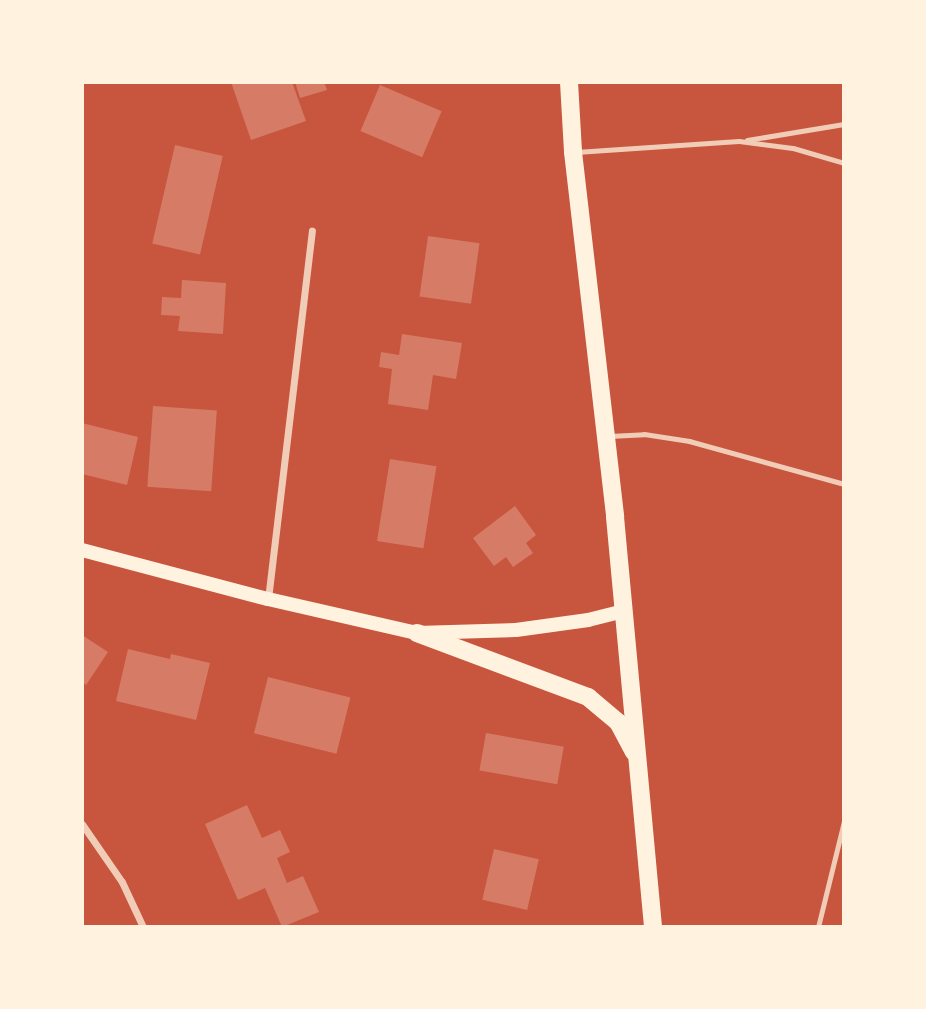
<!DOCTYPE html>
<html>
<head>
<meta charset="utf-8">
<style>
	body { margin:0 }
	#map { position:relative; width:926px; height:1009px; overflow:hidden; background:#c8553d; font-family:"Alegreya Sans",sans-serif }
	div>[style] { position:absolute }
	.building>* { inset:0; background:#d67c66; transform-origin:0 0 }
	.service>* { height:5px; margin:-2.5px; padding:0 2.5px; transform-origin:2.5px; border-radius:2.5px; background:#f1ccb7 }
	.minor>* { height:7px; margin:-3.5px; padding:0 3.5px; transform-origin:3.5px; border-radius:3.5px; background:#f1ccb7 }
	.secondary>* { height:14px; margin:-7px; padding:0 7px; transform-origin:7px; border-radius:7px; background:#fff3e0 }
	.primary>* { height:18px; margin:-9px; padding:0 9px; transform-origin:9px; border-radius:9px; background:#fff3e0 }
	span { translate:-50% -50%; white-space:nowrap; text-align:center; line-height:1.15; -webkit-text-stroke:5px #fff3e0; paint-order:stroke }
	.frame { position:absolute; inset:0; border:84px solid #fff3e0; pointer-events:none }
</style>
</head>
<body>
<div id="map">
	<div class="building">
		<i style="clip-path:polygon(231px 82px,292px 82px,306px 121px,251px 140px)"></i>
		<i style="clip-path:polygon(295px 82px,324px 82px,327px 90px,300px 98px)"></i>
		<i style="left:380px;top:85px;width:67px;height:50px;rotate:23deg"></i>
		<i style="left:175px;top:145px;width:49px;height:101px;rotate:13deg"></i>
		<i style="left:428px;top:236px;width:52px;height:61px;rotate:8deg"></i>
		<i style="clip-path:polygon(182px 280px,226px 283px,223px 334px,178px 331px,180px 316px,161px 315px,162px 297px,181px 298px)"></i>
		<i style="clip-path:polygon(402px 334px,462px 343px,456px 379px,433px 375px,428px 410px,388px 404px,392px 369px,379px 367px,381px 352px,399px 355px)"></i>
		<i style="left:153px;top:406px;width:64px;height:81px;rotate:4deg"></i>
		<i style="clip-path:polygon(82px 423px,138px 437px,127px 485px,82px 474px)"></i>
		<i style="left:390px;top:459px;width:47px;height:83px;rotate:9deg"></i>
		<i style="clip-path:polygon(515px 506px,536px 535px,526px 543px,533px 553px,513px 567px,506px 557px,494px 566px,473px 538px)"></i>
		<i style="clip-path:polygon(82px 635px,108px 652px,86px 685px,82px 682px)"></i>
		<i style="clip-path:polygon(128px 649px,170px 659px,171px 654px,210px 663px,196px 720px,116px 701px)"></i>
		<i style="left:268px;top:677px;width:85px;height:58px;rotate:14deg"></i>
		<i style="left:486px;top:733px;width:79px;height:38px;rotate:10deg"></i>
		<i style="clip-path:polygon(247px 805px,262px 838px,280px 830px,290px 852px,277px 858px,287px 883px,303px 876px,319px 912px,282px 927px,265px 888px,238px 900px,205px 824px)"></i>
		<i style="left:494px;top:849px;width:46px;height:52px;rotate:13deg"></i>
	</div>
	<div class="service">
		<i style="left:747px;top:140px;width:98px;rotate:-9.4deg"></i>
		<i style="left:576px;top:152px;width:163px;rotate:-3.9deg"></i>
		<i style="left:739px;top:141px;width:54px;rotate:7.4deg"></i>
		<i style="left:793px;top:148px;width:53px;rotate:16.4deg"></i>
		<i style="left:609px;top:436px;width:35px;rotate:-3deg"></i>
		<i style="left:644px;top:434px;width:46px;rotate:8.8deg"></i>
		<i style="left:689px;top:441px;width:161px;rotate:15.5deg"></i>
		<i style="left:818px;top:927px;width:109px;rotate:-76.2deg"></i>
	</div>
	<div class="minor">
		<i style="left:268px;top:599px;width:371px;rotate:-83.2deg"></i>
		<i style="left:82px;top:824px;width:70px;rotate:55.4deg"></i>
		<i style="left:122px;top:882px;width:50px;rotate:65deg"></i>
	</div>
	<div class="secondary">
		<i style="left:82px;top:550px;width:192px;rotate:14.8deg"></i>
		<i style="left:268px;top:599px;width:153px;rotate:12.9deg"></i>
		<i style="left:417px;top:633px;width:99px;rotate:-1.7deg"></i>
		<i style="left:516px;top:630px;width:73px;rotate:-7.9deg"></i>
		<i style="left:588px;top:620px;width:38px;rotate:-14deg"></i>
	</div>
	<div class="primary">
		<i style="left:569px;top:82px;width:70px;rotate:86.7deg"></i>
		<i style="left:573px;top:152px;width:367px;rotate:83.4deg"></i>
		<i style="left:615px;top:517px;width:412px;rotate:84.7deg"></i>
		<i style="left:417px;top:633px;width:183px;rotate:20.5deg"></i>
		<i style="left:588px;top:697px;width:39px;rotate:40deg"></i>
		<i style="left:618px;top:722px;width:34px;rotate:62deg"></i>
	</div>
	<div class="frame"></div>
</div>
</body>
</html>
